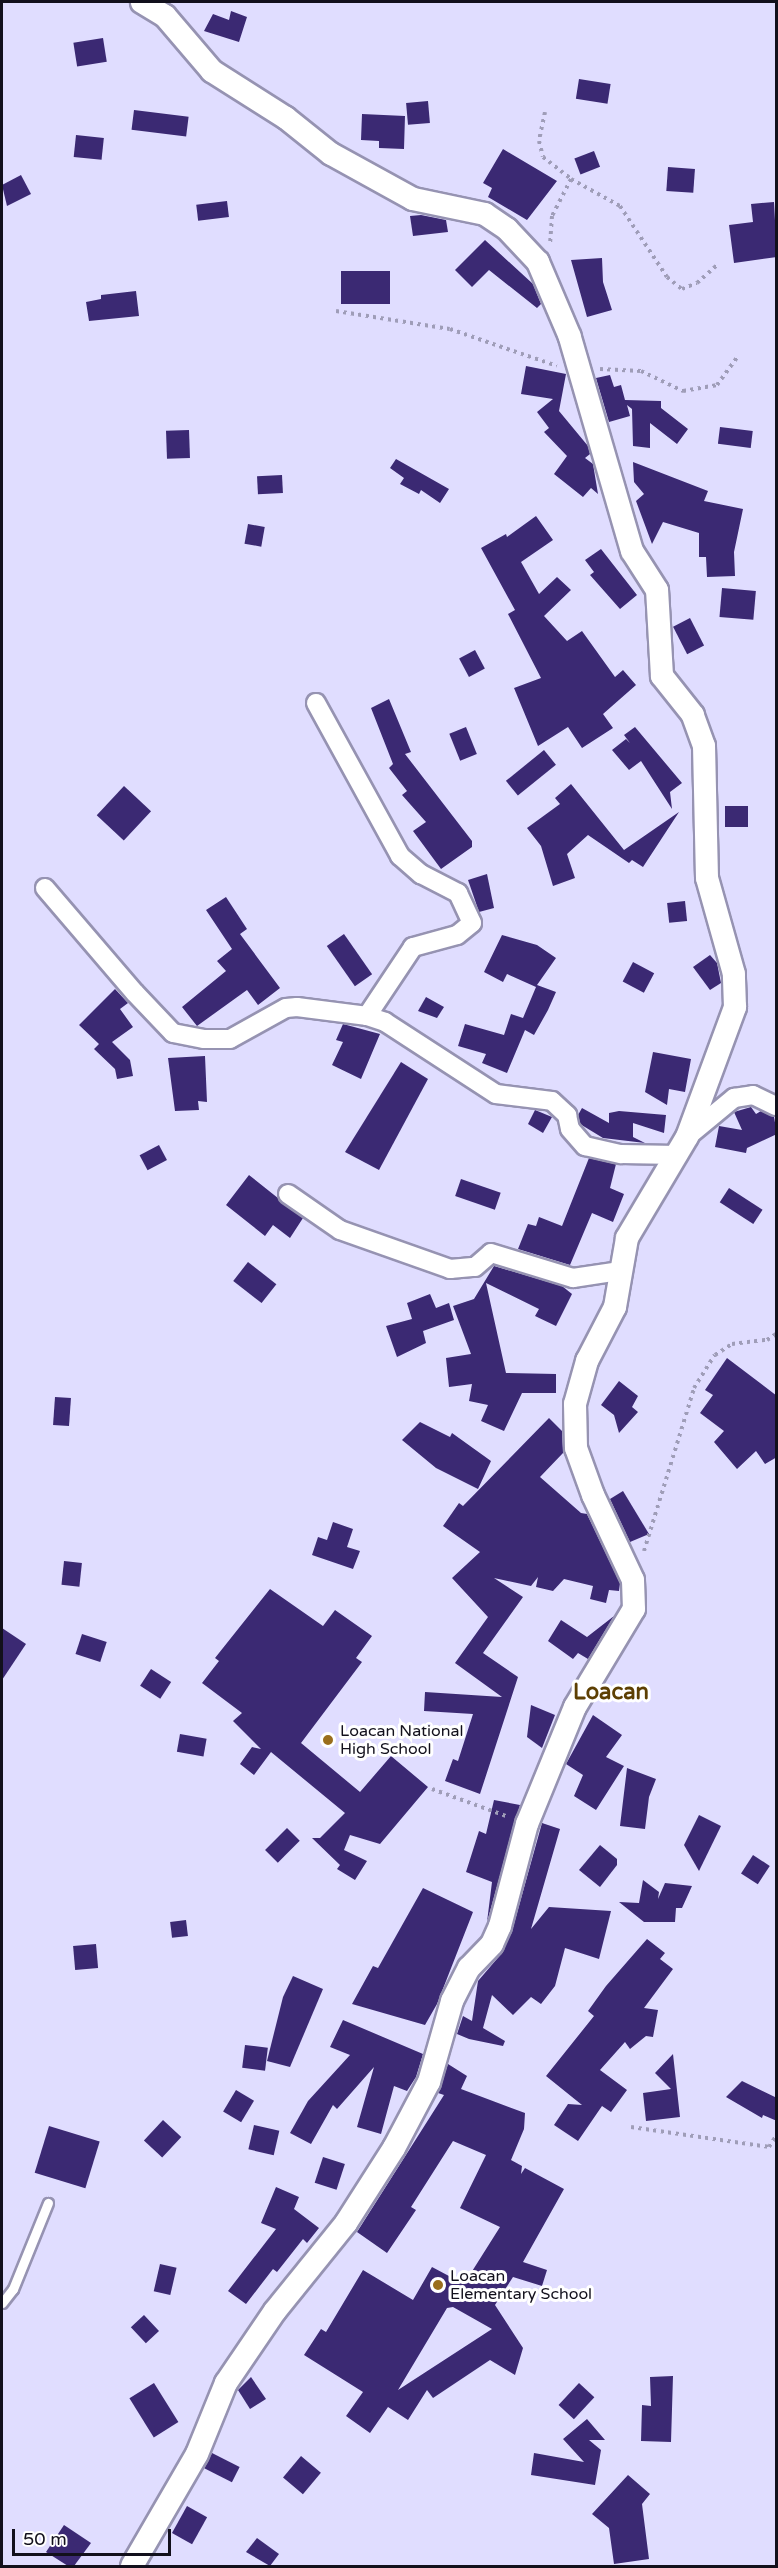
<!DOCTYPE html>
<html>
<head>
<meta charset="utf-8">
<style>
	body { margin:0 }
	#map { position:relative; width:778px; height:2568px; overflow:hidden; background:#e0ddff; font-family:"Varela Round",sans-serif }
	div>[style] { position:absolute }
	.building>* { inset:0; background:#3b2973; transform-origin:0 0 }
	.path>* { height:4px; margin-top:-2px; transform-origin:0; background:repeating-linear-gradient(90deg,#9f9db8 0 3px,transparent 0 7.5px) }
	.roads { filter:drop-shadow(2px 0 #9693b2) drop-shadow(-2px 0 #9693b2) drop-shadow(0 2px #9693b2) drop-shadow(0 -2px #9693b2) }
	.service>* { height:9px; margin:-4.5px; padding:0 4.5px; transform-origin:4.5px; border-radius:4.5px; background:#fff }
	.minor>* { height:18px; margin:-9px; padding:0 9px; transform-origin:9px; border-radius:9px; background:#fff }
	.tertiary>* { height:22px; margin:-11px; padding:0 11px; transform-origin:11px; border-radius:11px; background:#fff }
	.dots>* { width:16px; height:16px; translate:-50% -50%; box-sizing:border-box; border:3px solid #fff; border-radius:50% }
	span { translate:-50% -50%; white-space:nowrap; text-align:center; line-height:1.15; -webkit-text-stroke:6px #fff; paint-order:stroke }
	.poi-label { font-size:16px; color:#12101c }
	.left { translate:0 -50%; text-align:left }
	.district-label { font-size:22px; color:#5d3f03; font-weight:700 }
	.frame { position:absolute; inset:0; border:3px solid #12101c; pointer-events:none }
	.scale { position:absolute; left:12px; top:2529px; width:159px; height:27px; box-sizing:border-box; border:3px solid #12101c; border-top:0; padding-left:8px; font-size:18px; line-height:21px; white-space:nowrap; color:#12101c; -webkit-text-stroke:4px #fff; paint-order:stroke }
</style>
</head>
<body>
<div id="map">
	<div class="building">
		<i style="clip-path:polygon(231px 11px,247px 17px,239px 42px,204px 31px,213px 14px,229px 20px)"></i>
		<i style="left:103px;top:38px;width:24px;height:30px;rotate:81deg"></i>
		<i style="left:579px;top:79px;width:32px;height:20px;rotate:9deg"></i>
		<i style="left:428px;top:101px;width:22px;height:22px;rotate:85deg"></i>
		<i style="left:134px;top:110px;width:55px;height:20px;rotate:7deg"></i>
		<i style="clip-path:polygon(362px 114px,405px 116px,404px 149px,379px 148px,379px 141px,361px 140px)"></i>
		<i style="left:76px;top:135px;width:28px;height:22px;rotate:6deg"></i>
		<i style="clip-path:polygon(503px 149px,557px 181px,527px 220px,488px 197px,492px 188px,483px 183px)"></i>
		<i style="left:594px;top:151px;width:17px;height:21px;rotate:69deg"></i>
		<i style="left:668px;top:167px;width:27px;height:24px;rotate:4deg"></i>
		<i style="clip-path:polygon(21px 175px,31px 194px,7px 206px,2px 185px)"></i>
		<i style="left:227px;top:201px;width:16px;height:31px;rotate:83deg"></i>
		<i style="clip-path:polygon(774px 202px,777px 257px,734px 263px,729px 225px,753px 222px,751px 204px)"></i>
		<i style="clip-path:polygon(421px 215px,446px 220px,448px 232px,413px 236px,410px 216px)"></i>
		<i style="clip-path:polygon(485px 240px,533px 284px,541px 304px,537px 308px,489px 270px,472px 287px,455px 270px)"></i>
		<i style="clip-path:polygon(602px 258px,603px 282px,612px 310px,587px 317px,571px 260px)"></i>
		<i style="left:390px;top:271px;width:33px;height:49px;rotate:90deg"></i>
		<i style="clip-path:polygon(136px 291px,139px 316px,89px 321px,86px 302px,101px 299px,101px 295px)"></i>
		<i style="clip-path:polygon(526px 366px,566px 374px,559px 411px,588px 446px,590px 454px,585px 458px,593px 464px,598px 494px,591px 488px,583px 497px,554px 474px,567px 456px,544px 432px,549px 428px,537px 412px,553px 399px,521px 394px)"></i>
		<i style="clip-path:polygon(610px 375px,614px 387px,621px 385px,625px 400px,661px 401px,661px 408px,688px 429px,677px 444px,650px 423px,650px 448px,633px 446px,632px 409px,627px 405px,630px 416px,609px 422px,596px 378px)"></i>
		<i style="left:720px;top:427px;width:33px;height:17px;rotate:7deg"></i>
		<i style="left:189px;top:430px;width:28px;height:23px;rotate:88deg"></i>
		<i style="clip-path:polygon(396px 459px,449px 489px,440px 503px,421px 490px,419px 494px,400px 484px,404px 478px,390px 468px)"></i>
		<i style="clip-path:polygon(633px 462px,708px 491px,704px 501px,743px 509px,734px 552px,735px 576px,707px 577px,706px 557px,699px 557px,699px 533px,663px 522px,652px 544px,636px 501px,644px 494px,634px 482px)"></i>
		<i style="left:282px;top:475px;width:18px;height:25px;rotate:87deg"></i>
		<i style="clip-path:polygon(536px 516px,553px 540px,521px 562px,539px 594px,557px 577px,571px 590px,544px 616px,567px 641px,582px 631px,615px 677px,623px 670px,636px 685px,603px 714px,613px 728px,582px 748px,568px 727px,538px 746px,514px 688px,541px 678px,508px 614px,515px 610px,481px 548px,506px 534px,507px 537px)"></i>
		<i style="left:248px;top:524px;width:17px;height:20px;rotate:10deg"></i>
		<i style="clip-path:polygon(601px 549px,637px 595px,620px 609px,590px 575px,594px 572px,585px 560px)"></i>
		<i style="left:722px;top:588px;width:34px;height:29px;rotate:5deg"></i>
		<i style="left:690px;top:618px;width:31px;height:19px;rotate:63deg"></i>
		<i style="left:475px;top:650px;width:21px;height:18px;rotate:62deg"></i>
		<i style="clip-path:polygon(389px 699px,411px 752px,405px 754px,472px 841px,472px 847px,441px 869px,413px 831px,426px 822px,402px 795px,407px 791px,389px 768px,393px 764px,371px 708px)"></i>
		<i style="left:466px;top:727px;width:29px;height:18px;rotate:68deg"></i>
		<i style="clip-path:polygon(635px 727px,682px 783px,670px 792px,672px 809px,641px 761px,629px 770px,612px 750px,626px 739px,630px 743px,624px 735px)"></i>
		<i style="left:544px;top:750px;width:19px;height:49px;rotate:51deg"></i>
		<i style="clip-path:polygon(571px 784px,624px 850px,679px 812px,643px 867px,632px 860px,629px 863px,588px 835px,567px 854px,575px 878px,553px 886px,541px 846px,527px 828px,560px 804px,555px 798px)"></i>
		<i style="left:124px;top:786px;width:37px;height:40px;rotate:43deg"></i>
		<i style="left:725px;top:806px;width:23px;height:21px"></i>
		<i style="clip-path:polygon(487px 874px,494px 908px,479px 912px,468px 880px)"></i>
		<i style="clip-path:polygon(226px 897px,247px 929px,240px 934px,280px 988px,258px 1005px,247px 990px,197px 1026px,182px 1007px,226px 971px,217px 961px,232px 949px,206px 910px)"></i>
		<i style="left:685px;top:901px;width:20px;height:18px;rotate:84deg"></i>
		<i style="left:344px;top:934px;width:49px;height:21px;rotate:55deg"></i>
		<i style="clip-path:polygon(502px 935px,537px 945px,556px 958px,537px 985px,556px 992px,548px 1010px,534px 1035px,525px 1030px,507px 1073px,482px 1063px,486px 1054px,458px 1046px,465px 1024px,504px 1035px,511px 1014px,523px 1018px,536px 987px,507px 974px,503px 982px,484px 972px)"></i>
		<i style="clip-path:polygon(710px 955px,717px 963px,721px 983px,710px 990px,693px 967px)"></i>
		<i style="left:633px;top:962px;width:24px;height:22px;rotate:28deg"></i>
		<i style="clip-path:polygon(115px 989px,128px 1003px,120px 1009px,133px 1027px,112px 1042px,130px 1060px,133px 1076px,117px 1079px,115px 1069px,94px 1049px,99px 1044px,79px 1025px)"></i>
		<i style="clip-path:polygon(426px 997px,444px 1007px,437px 1018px,418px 1011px)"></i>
		<i style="clip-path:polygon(343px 1024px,380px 1034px,361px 1079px,332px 1065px,343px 1042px,336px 1040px)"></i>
		<i style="clip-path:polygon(653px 1052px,691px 1059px,685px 1092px,669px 1089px,667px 1105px,645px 1092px)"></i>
		<i style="clip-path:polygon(205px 1056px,207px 1102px,198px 1101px,199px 1110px,175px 1111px,168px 1058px)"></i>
		<i style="clip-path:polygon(401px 1062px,428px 1079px,379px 1170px,345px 1152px)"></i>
		<i style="clip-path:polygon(751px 1107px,756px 1114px,761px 1111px,774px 1117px,777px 1134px,747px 1148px,746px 1153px,715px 1147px,719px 1126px,742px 1130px,734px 1112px)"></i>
		<i style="clip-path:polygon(582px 1108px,609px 1123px,609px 1113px,619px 1111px,666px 1115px,664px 1133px,633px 1123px,633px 1137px,645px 1143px,603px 1138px,580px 1124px,578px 1115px)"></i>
		<i style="clip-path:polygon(535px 1110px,552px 1117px,543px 1133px,528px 1124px)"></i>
		<i style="left:159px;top:1145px;width:17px;height:22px;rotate:62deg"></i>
		<i style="clip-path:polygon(589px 1158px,616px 1164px,610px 1188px,624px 1194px,613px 1222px,592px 1213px,570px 1265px,518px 1249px,528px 1224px,536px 1226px,539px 1217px,562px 1226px)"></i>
		<i style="clip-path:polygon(249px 1175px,303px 1218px,290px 1238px,273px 1225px,265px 1236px,226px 1205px)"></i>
		<i style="left:461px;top:1179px;width:42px;height:18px;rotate:19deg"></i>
		<i style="left:729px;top:1188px;width:40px;height:17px;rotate:33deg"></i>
		<i style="left:248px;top:1262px;width:36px;height:24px;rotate:38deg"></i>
		<i style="clip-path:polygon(494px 1266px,562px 1286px,572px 1294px,556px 1326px,535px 1316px,539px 1309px,486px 1283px,506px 1373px,556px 1374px,556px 1393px,522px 1393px,504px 1431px,481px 1421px,488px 1405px,469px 1401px,472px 1384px,449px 1387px,446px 1358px,471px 1354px,453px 1306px,474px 1299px)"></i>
		<i style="clip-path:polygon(430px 1294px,436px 1308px,449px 1303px,454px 1320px,423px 1331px,426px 1343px,397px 1357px,386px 1326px,412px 1319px,407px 1303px)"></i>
		<i style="clip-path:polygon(727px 1358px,777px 1396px,777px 1457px,765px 1464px,756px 1451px,737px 1469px,714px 1442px,724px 1431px,700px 1413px,713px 1395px,705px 1390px)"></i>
		<i style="clip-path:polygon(619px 1381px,638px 1396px,632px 1407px,638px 1412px,619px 1433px,614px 1415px,601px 1405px)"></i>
		<i style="left:55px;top:1397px;width:16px;height:28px;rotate:4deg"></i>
		<i style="clip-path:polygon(549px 1418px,562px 1431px,563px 1453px,540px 1477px,581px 1513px,587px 1514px,620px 1583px,619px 1591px,609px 1590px,606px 1603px,590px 1599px,593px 1586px,564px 1579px,553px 1591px,536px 1587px,538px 1577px,531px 1586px,494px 1578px,523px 1597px,483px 1653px,518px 1677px,480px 1794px,445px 1781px,453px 1759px,458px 1761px,473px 1714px,424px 1711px,425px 1692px,502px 1697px,455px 1663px,488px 1617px,452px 1578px,480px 1552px,443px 1526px,459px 1503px,463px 1506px)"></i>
		<i style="clip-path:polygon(420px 1422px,450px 1437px,452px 1433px,491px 1461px,478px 1489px,436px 1468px,402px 1440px)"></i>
		<i style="clip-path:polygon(623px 1491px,649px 1534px,630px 1542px,610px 1499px)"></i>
		<i style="clip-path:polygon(333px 1522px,353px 1529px,347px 1547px,360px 1551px,353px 1569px,312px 1555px,318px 1537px,327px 1540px)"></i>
		<i style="left:64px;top:1561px;width:18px;height:24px;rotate:6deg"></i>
		<i style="clip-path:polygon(270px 1589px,323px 1626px,335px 1610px,372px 1636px,356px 1658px,362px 1662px,301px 1743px,360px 1792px,391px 1756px,428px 1787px,380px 1844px,350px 1835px,344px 1850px,367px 1861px,355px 1880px,337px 1869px,340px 1865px,312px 1838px,320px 1838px,345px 1813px,271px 1752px,254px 1775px,240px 1764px,252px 1747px,261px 1749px,233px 1721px,242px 1713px,202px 1683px,219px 1661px,215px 1658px)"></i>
		<i style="clip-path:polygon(614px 1616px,588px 1659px,578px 1653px,573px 1659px,548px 1641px,561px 1620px,587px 1637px)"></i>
		<i style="clip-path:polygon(2px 1628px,26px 1644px,2px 1680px)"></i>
		<i style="left:82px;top:1634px;width:26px;height:21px;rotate:18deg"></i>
		<i style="left:151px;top:1669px;width:24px;height:20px;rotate:33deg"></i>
		<i style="clip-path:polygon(531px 1705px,555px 1715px,542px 1748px,527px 1737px)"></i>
		<i style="clip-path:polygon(593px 1715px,622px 1735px,606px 1757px,624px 1766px,596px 1810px,574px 1796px,583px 1775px,566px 1764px)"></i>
		<i style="left:180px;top:1734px;width:27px;height:18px;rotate:10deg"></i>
		<i style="clip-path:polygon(627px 1768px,656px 1779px,649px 1797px,645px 1829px,620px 1826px)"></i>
		<i style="clip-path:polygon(494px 1800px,520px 1805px,487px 1922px,492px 1882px,466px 1872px,479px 1831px,486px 1834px)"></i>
		<i style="clip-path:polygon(699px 1815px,721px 1826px,699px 1871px,684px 1845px)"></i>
		<i style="clip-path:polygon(542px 1823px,560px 1829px,531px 1929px,549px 1907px,611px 1911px,599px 1959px,565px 1948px,555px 1986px,541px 2004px,531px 1997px,513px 2015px,492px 1995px,483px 2028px,505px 2041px,503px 2046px,469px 2039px,457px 2034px,463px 2016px,472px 2021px,478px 1981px,502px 1953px,512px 1931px)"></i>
		<i style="left:287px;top:1828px;width:18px;height:31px;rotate:45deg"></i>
		<i style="clip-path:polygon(600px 1845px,617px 1859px,617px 1865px,600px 1887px,579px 1870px)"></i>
		<i style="left:753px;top:1855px;width:20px;height:22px;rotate:33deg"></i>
		<i style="clip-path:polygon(643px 1880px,659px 1892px,658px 1899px,665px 1883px,692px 1886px,682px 1908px,676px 1908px,675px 1922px,644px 1922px,619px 1902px,639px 1903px)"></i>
		<i style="clip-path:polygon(423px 1888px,473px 1912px,437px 2004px,425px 2025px,352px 2004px,373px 1966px,378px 1968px)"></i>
		<i style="left:186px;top:1920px;width:16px;height:16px;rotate:83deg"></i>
		<i style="clip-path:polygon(647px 1939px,665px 1953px,660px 1959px,673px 1969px,644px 2008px,658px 2010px,653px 2037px,646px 2036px,630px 2049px,625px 2042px,600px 2070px,627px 2090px,611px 2112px,602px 2106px,578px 2141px,554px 2125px,568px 2104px,582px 2105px,546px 2076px,594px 2016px,588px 2011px,606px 1986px)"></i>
		<i style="left:96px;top:1944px;width:24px;height:23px;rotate:85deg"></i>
		<i style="clip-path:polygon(293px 1976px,323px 1989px,290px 2067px,267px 2061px,283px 1997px)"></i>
		<i style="clip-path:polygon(343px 2020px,423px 2054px,416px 2077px,407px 2091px,394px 2086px,381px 2134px,357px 2127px,374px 2067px,337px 2109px,333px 2105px,311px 2144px,290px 2133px,308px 2101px,350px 2055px,330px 2047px)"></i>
		<i style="left:245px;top:2045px;width:23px;height:23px;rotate:7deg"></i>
		<i style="clip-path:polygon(673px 2054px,680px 2117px,646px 2121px,643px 2093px,671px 2089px,655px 2073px)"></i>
		<i style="clip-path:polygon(evenodd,448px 2064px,467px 2076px,461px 2089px,525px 2113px,524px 2129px,511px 2160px,522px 2166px,521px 2174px,525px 2168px,564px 2189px,523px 2262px,547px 2270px,542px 2286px,513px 2277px,495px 2305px,523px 2348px,515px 2375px,490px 2360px,433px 2398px,427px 2390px,408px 2420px,388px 2407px,370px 2433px,346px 2416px,363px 2392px,304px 2355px,321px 2329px,326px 2332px,363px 2270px,413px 2300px,432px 2267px,464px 2284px,500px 2227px,460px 2208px,486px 2155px,453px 2141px,411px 2207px,416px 2210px,387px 2253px,357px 2232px,444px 2095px,438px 2093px,448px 2064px,453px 2307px,492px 2329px,398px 2390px,447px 2308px,453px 2307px)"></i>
		<i style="clip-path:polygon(742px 2081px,777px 2098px,777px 2121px,763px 2115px,762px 2118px,726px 2097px)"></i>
		<i style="left:236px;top:2090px;width:21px;height:25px;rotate:31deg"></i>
		<i style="left:163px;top:2120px;width:25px;height:28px;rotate:43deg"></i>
		<i style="left:254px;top:2125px;width:26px;height:25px;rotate:13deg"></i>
		<i style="left:49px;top:2126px;width:53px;height:49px;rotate:17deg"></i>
		<i style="left:323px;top:2157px;width:23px;height:27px;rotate:18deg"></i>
		<i style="clip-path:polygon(276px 2187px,299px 2197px,294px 2209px,319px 2228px,307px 2243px,303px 2239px,277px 2272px,273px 2269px,246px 2304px,228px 2291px,276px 2229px,261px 2223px)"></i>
		<i style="left:160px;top:2264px;width:17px;height:28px;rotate:13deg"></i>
		<i style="left:144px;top:2315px;width:22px;height:18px;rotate:47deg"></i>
		<i style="clip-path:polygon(673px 2376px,671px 2442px,641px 2441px,642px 2405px,651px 2406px,650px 2377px)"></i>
		<i style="clip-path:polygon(251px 2377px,266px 2399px,250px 2409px,238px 2390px)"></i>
		<i style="left:154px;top:2383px;width:46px;height:29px;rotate:58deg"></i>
		<i style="left:579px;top:2383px;width:21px;height:30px;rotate:43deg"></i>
		<i style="clip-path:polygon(587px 2419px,605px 2440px,589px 2440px,601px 2450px,595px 2485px,531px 2475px,534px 2453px,584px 2462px,563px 2439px)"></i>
		<i style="left:212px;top:2453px;width:31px;height:17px;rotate:27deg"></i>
		<i style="left:301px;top:2456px;width:26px;height:28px;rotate:40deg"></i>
		<i style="clip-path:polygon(628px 2475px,650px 2494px,642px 2504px,649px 2559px,614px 2564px,609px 2528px,592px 2514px)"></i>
		<i style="left:187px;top:2506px;width:23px;height:31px;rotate:29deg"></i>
		<i style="clip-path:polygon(64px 2525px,91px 2543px,74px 2566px,68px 2566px,46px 2552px)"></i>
		<i style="clip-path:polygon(257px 2538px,279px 2554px,270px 2566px,246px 2552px)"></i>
	</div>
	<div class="path">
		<i style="left:545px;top:112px;width:30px;rotate:102deg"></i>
		<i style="left:539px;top:141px;width:16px;rotate:76deg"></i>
		<i style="left:543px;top:157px;width:36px;rotate:38deg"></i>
		<i style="left:571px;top:179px;width:42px;rotate:117.2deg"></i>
		<i style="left:552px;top:216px;width:28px;rotate:94deg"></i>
		<i style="left:571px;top:179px;width:56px;rotate:28.9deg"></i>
		<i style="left:620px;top:206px;width:85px;rotate:56.5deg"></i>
		<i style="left:667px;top:277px;width:19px;rotate:39deg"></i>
		<i style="left:682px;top:289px;width:16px;rotate:-22deg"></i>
		<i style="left:697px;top:283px;width:27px;rotate:-42deg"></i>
		<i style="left:336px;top:311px;width:115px;rotate:9deg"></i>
		<i style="left:450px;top:329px;width:113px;rotate:19.1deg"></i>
		<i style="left:600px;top:369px;width:41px;rotate:2.8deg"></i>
		<i style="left:641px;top:371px;width:47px;rotate:25.5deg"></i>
		<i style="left:683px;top:391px;width:35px;rotate:-10deg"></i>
		<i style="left:717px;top:385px;width:34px;rotate:-54deg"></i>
		<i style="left:644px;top:1551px;width:170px;rotate:-72.9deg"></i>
		<i style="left:694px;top:1388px;width:39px;rotate:-58deg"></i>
		<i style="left:715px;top:1355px;width:20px;rotate:-33deg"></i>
		<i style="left:732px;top:1344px;width:35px;rotate:-7deg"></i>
		<i style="left:767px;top:1340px;width:11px;rotate:-34deg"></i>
		<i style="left:432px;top:1789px;width:82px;rotate:20deg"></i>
		<i style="left:631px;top:2127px;width:139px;rotate:8.2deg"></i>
		<i style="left:769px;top:2147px;width:13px;rotate:-58deg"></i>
	</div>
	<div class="roads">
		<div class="service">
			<i style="left:2px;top:2303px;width:18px;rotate:-52deg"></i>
			<i style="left:13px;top:2289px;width:93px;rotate:-67.9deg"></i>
		</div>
		<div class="minor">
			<i style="left:316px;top:703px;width:175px;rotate:61.2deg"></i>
			<i style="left:400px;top:856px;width:28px;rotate:41deg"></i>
			<i style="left:421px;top:874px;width:42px;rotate:27.2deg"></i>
			<i style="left:458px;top:893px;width:33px;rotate:65deg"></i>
			<i style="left:472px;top:923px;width:19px;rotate:141deg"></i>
			<i style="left:457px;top:935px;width:46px;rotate:164.7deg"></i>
			<i style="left:413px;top:947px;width:83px;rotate:123.7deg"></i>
			<i style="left:45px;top:888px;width:138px;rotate:49.4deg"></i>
			<i style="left:135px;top:993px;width:55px;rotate:46.5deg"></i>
			<i style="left:173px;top:1033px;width:32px;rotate:11deg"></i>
			<i style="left:204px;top:1039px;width:26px"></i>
			<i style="left:230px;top:1039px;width:64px;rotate:-29deg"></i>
			<i style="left:286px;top:1008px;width:11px;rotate:-5deg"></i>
			<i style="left:297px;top:1007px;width:71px;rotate:7.3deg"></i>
			<i style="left:367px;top:1016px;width:19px;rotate:18deg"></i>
			<i style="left:385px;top:1022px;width:132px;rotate:33deg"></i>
			<i style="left:496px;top:1094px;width:56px;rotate:7.1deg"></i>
			<i style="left:552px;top:1101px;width:21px;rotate:43deg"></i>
			<i style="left:567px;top:1115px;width:14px;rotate:78deg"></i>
			<i style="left:570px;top:1129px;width:23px;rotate:49deg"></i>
			<i style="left:585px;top:1146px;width:37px;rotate:13deg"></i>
			<i style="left:621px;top:1154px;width:57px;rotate:1deg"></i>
			<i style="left:688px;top:1136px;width:60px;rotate:-39.6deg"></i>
			<i style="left:734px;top:1098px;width:19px;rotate:-9deg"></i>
			<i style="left:753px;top:1095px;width:25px;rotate:26deg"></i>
			<i style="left:288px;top:1194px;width:63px;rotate:34.7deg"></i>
			<i style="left:340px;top:1230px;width:117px;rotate:19.5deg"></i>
			<i style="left:450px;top:1269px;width:25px;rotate:-5deg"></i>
			<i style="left:475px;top:1267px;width:21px;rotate:-41deg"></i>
			<i style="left:491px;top:1253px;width:86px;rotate:17deg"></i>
			<i style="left:573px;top:1278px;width:48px;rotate:-8.5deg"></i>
		</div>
		<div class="tertiary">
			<i style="left:132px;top:2566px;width:129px;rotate:-59.9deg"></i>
			<i style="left:197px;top:2454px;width:77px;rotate:-67.8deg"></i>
			<i style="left:226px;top:2383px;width:87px;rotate:-55.8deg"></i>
			<i style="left:275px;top:2311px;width:113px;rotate:-51.1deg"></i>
			<i style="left:346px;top:2223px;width:89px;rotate:-57.4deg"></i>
			<i style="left:394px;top:2148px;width:75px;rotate:-62.1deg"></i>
			<i style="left:429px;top:2082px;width:84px;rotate:-74.1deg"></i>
			<i style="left:452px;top:2001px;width:37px;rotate:-63deg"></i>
			<i style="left:469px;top:1968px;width:33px;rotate:-46deg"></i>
			<i style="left:492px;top:1944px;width:20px;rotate:-66deg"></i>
			<i style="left:500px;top:1926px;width:106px;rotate:-75.2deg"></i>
			<i style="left:527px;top:1824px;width:126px;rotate:-67.7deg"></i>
			<i style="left:575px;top:1707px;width:114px;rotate:-59deg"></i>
			<i style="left:634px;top:1609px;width:29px;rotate:-92deg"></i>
			<i style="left:633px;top:1580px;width:94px;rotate:-115.2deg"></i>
			<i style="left:593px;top:1495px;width:50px;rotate:-109.9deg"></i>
			<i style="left:576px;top:1448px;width:44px;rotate:-91.3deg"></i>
			<i style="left:575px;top:1404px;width:45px;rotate:-74.4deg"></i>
			<i style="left:587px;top:1361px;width:61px;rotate:-62.6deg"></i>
			<i style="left:615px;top:1307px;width:70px;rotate:-80.1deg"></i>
			<i style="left:627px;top:1238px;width:117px;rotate:-59.3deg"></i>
			<i style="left:687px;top:1137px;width:139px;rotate:-69.7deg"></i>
			<i style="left:735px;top:1007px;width:33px;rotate:-92deg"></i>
			<i style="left:734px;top:974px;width:100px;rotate:-105.7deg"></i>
			<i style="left:707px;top:878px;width:132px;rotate:-91.3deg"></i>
			<i style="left:704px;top:746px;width:33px;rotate:-110deg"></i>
			<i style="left:693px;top:715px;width:50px;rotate:-128.5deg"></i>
			<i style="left:662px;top:676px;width:86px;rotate:-93.3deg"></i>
			<i style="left:657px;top:590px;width:46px;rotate:-122.7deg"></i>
			<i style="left:632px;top:551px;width:223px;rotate:-106.2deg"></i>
			<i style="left:570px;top:337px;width:82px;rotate:-113.1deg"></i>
			<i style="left:538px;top:262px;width:45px;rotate:-133.2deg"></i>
			<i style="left:507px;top:229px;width:27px;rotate:-146deg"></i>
			<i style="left:485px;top:214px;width:74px;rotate:-168.2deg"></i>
			<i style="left:413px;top:199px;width:94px;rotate:-151.2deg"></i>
			<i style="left:331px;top:154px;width:58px;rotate:-141.3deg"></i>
			<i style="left:286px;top:118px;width:88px;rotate:-147.6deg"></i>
			<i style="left:212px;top:71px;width:72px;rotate:-130.5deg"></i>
			<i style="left:165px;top:16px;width:27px;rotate:-149deg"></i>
		</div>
	</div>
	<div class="dots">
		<i style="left:328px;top:1740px;background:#9a6e1d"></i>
		<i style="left:438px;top:2285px;background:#9a6e1d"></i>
	</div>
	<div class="poi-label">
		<span class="left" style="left:340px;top:1740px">Loacan National<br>High School</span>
		<span class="left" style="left:450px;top:2285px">Loacan<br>Elementary School</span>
	</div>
	<div class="district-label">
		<span style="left:611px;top:1693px">Loacan</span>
	</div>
	<div class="frame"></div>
	<div class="scale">50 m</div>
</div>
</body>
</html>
